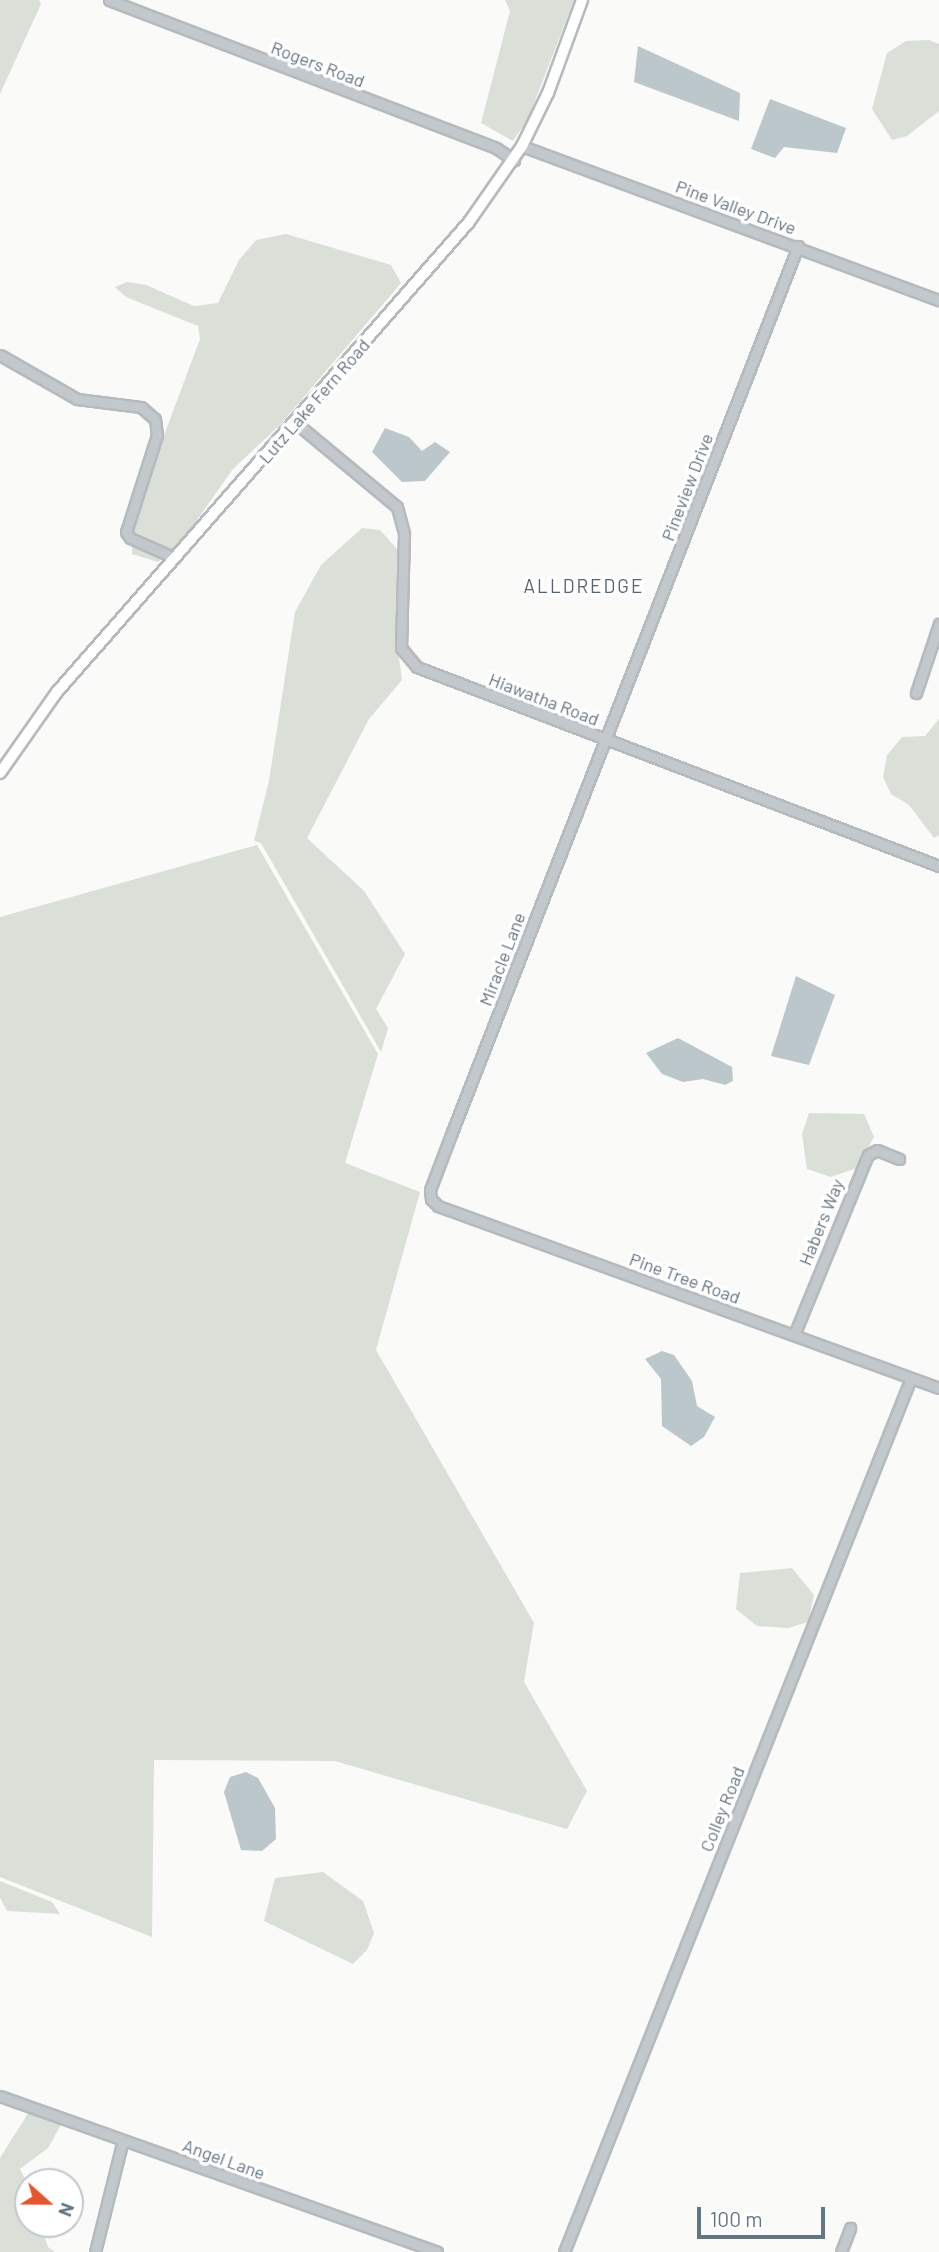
<!DOCTYPE html>
<html>
<head>
<meta charset="utf-8">
<style>
	body { margin:0 }
	#map { position:relative; width:939px; height:2252px; overflow:hidden; background:#fafaf8; font-family:Barlow,sans-serif }
	div>[style] { position:absolute }
	.green>* { inset:0; background:#dadfd7 }
	.water>* { inset:0; background:#bbc7cb }
	.roads { filter:drop-shadow(2px 0 #b5babe) drop-shadow(-2px 0 #b5babe) drop-shadow(0 2px #b5babe) drop-shadow(0 -2px #b5babe) }
	.minor>* { height:9px; margin:-4.5px; padding:0 4.5px; transform-origin:4.5px; border-radius:4.5px; background:#c3c8cc }
	.major>* { height:10px; margin:-5px; padding:0 5px; transform-origin:5px; border-radius:5px; background:#fff }
	span { translate:-50% -50%; white-space:nowrap; text-align:center; line-height:1.15; -webkit-text-stroke:7px #fff; paint-order:stroke }
	.street-label { font-size:18px; color:#657683 }
	.neighbourhood-label { font-size:19px; color:#57646e; letter-spacing:2px }
	.north { position:absolute; left:14px; top:2168px; width:70px; height:70px; box-sizing:border-box; background:#fff; border:2px solid #c1c8cd; border-radius:50%; rotate:111deg; font-size:19px; font-weight:700; line-height:28px; text-align:center; color:#657683 }
	.north::after { content:''; display:block; margin:auto; width:24px; height:32px; background:#e4572e; clip-path:polygon(50% 0,100% 100%,50% 72%,0 100%) }
	.scale { position:absolute; left:697px; top:2207px; width:128px; height:32px; box-sizing:border-box; border:4px solid #657683; border-top:0; padding-left:9px; font-size:21px; line-height:24px; white-space:nowrap; color:#657683; -webkit-text-stroke:5px #fff; paint-order:stroke }
</style>
</head>
<body>
<div id="map">
	<div class="green">
		<i style="clip-path:polygon(0 0,39px 0,41px 4px,0 94px)"></i>
		<i style="clip-path:polygon(505px 0,574px 0,528px 119px,513px 141px,481px 123px,510px 11px)"></i>
		<i style="clip-path:polygon(929px 40px,939px 44px,939px 111px,907px 136px,892px 140px,872px 109px,887px 53px,906px 41px)"></i>
		<i style="clip-path:polygon(286px 234px,391px 265px,401px 283px,280px 425px,233px 469px,180px 544px,158px 562px,132px 554px,132px 521px,200px 339px,198px 326px,126px 297px,115px 287px,127px 282px,146px 285px,194px 306px,218px 303px,239px 260px,256px 240px)"></i>
		<i style="clip-path:polygon(362px 528px,380px 530px,398px 550px,396px 635px,402px 680px,369px 719px,307px 838px,364px 891px,405px 954px,376px 1009px,388px 1028px,381px 1052px,261px 843px,254px 841px,269px 781px,295px 612px,321px 565px)"></i>
		<i style="clip-path:polygon(939px 719px,939px 835px,934px 838px,909px 805px,891px 794px,883px 777px,887px 755px,902px 737px,925px 736px)"></i>
		<i style="clip-path:polygon(257px 845px,378px 1054px,345px 1163px,420px 1192px,376px 1350px,534px 1623px,524px 1682px,587px 1791px,567px 1829px,335px 1761px,154px 1760px,152px 1937px,0 1877px,0 917px)"></i>
		<i style="clip-path:polygon(809px 1113px,864px 1114px,874px 1137px,857px 1168px,831px 1177px,807px 1169px,802px 1134px)"></i>
		<i style="clip-path:polygon(792px 1568px,814px 1595px,808px 1622px,788px 1628px,757px 1626px,736px 1609px,740px 1573px)"></i>
		<i style="clip-path:polygon(323px 1872px,363px 1901px,374px 1933px,367px 1950px,353px 1964px,264px 1921px,275px 1878px)"></i>
		<i style="clip-path:polygon(0 1881px,52px 1902px,60px 1914px,7px 1911px,0 1898px)"></i>
		<i style="clip-path:polygon(29px 2112px,62px 2123px,48px 2148px,20px 2169px,28px 2185px,28px 2224px,40px 2224px,48px 2247px,55px 2252px,0 2252px,0 2158px)"></i>
	</div>
	<div class="water">
		<i style="clip-path:polygon(638px 46px,740px 93px,739px 121px,634px 82px)"></i>
		<i style="clip-path:polygon(770px 99px,846px 128px,837px 153px,784px 147px,775px 158px,751px 149px)"></i>
		<i style="clip-path:polygon(385px 428px,409px 437px,422px 451px,435px 442px,450px 452px,425px 481px,402px 482px,372px 452px)"></i>
		<i style="clip-path:polygon(796px 976px,835px 995px,809px 1065px,771px 1056px)"></i>
		<i style="clip-path:polygon(678px 1038px,732px 1067px,733px 1081px,725px 1085px,703px 1079px,683px 1082px,662px 1074px,646px 1053px)"></i>
		<i style="clip-path:polygon(662px 1351px,674px 1355px,692px 1381px,697px 1406px,715px 1417px,704px 1437px,691px 1446px,662px 1426px,661px 1379px,645px 1359px)"></i>
		<i style="clip-path:polygon(246px 1772px,258px 1778px,275px 1808px,276px 1839px,262px 1851px,241px 1850px,224px 1792px,230px 1777px)"></i>
	</div>
	<div class="roads">
		<div class="minor">
			<i style="left:109px;top:0;width:414px;rotate:20.9deg"></i>
			<i style="left:496px;top:148px;width:22px;rotate:34deg"></i>
			<i style="left:522px;top:146px;width:445px;rotate:20.3deg"></i>
			<i style="left:798px;top:246px;width:951px;rotate:111.33deg"></i>
			<i style="left:452px;top:1132px;width:62px;rotate:110.8deg"></i>
			<i style="left:430px;top:1190px;width:9px;rotate:84deg"></i>
			<i style="left:431px;top:1199px;width:10px;rotate:45deg"></i>
			<i style="left:438px;top:1206px;width:533px;rotate:19.96deg"></i>
			<i style="left:0;top:355px;width:89px;rotate:29.7deg"></i>
			<i style="left:77px;top:399px;width:64px;rotate:7.1deg"></i>
			<i style="left:141px;top:407px;width:18px;rotate:41deg"></i>
			<i style="left:155px;top:419px;width:16px;rotate:83deg"></i>
			<i style="left:157px;top:435px;width:102px;rotate:107.7deg"></i>
			<i style="left:126px;top:532px;width:7px;rotate:56deg"></i>
			<i style="left:130px;top:538px;width:49px;rotate:24deg"></i>
			<i style="left:296px;top:423px;width:131px;rotate:39.7deg"></i>
			<i style="left:397px;top:507px;width:28px;rotate:75deg"></i>
			<i style="left:404px;top:534px;width:114px;rotate:91.5deg"></i>
			<i style="left:401px;top:648px;width:25px;rotate:50deg"></i>
			<i style="left:417px;top:667px;width:559px;rotate:20.87deg"></i>
			<i style="left:916px;top:693px;width:73px;rotate:-71.6deg"></i>
			<i style="left:794px;top:1335px;width:195px;rotate:-67.7deg"></i>
			<i style="left:868px;top:1155px;width:10px;rotate:-29deg"></i>
			<i style="left:877px;top:1150px;width:24px;rotate:22deg"></i>
			<i style="left:0;top:2096px;width:464px;rotate:19.6deg"></i>
			<i style="left:95px;top:2252px;width:115px;rotate:-76deg"></i>
			<i style="left:564px;top:2252px;width:940px;rotate:-68.35deg"></i>
			<i style="left:841px;top:2252px;width:26px;rotate:-69deg"></i>
		</div>
		<div class="major">
			<i style="left:0;top:773px;width:99px;rotate:-54.9deg"></i>
			<i style="left:57px;top:692px;width:625px;rotate:-48.76deg"></i>
			<i style="left:469px;top:222px;width:93px;rotate:-55.1deg"></i>
			<i style="left:522px;top:146px;width:59px;rotate:-63.9deg"></i>
			<i style="left:548px;top:93px;width:99px;rotate:-69.9deg"></i>
		</div>
	</div>
	<div class="street-label">
		<span style="left:318px;top:64px;rotate:21deg">Rogers Road</span>
		<span style="left:736px;top:207px;rotate:20deg">Pine Valley Drive</span>
		<span style="left:314px;top:401px;rotate:-49deg">Lutz Lake Fern Road</span>
		<span style="left:687px;top:487px;rotate:-69deg">Pineview Drive</span>
		<span style="left:544px;top:699px;rotate:21deg">Hiawatha Road</span>
		<span style="left:502px;top:959px;rotate:-69deg">Miracle Lane</span>
		<span style="left:821px;top:1222px;rotate:-68deg">Habers Way</span>
		<span style="left:685px;top:1278px;rotate:20deg">Pine Tree Road</span>
		<span style="left:722px;top:1809px;rotate:-68deg">Colley Road</span>
		<span style="left:224px;top:2159px;rotate:20deg">Angel Lane</span>
	</div>
	<div class="neighbourhood-label">
		<span style="left:584px;top:586px">ALLDREDGE</span>
	</div>
	<div class="north">N</div>
	<div class="scale">100 m</div>
</div>
</body>
</html>
